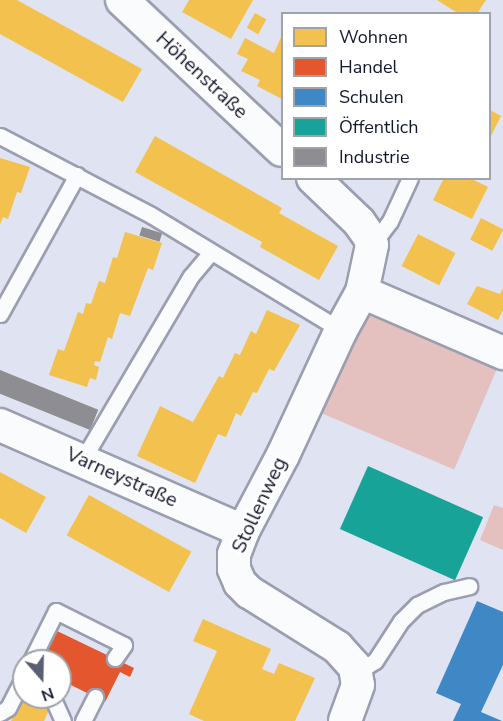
<!DOCTYPE html>
<html>
<head>
<meta charset="utf-8">
<style>
	body { margin:0 }
	#map { position:relative; width:503px; height:721px; overflow:hidden; background:#e0e3f2; font-family:"Nunito Sans",sans-serif }
	div>[style] { position:absolute }
	.green>* { inset:0; background:#e4c0be; transform-origin:0 0 }
	.homes>* { inset:0; background:#f2c14e; transform-origin:0 0 }
	.shops>* { inset:0; background:#e4572e }
	.schools>* { inset:0; background:#3f88c5 }
	.public>* { inset:0; background:#17a398; transform-origin:0 0 }
	.industry>* { inset:0; background:#8d8d92; transform-origin:0 0 }
	.roads { filter:drop-shadow(2px 0 #9a9eaf) drop-shadow(-2px 0 #9a9eaf) drop-shadow(0 2px #9a9eaf) drop-shadow(0 -2px #9a9eaf) }
	.service>* { height:15px; margin:-7.5px; padding:0 7.5px; transform-origin:7.5px; border-radius:7.5px; background:#fafbfd }
	.minor>* { height:32px; margin:-16px; padding:0 16px; transform-origin:16px; border-radius:16px; background:#fafbfd }
	span { translate:-50% -50%; white-space:nowrap; text-align:center; line-height:1.15; -webkit-text-stroke:6px #fff; paint-order:stroke }
	.street-label { font-size:20px; color:#14182e }
	.legend { position:absolute; left:281px; top:12px; width:210px; height:168px; box-sizing:border-box; background:#fff; border:2px solid #a1a3ab; margin:0; padding:8px 10px; list-style:none; font-size:18px; color:#14182e }
	.legend li { display:flex; align-items:center; gap:12px; height:30px }
	.legend b { width:30px; border:2px solid #a1a3ab }
	.north { position:absolute; left:12px; top:649px; width:60px; height:60px; box-sizing:border-box; background:#fff; border:2px solid #a1a3ab; border-radius:50%; rotate:160deg; font-size:16px; font-weight:700; line-height:24px; text-align:center; color:#14182e }
	.north::after { content:''; display:block; margin:auto; width:21px; height:27px; background:#5b5f73; clip-path:polygon(50% 0,100% 100%,50% 72%,0 100%) }
</style>
</head>
<body>
<div id="map">
	<div class="green">
		<i style="left:365px;top:311px;width:144px;height:111px;rotate:23deg"></i>
		<i style="clip-path:polygon(494px 505px,503px 508px,503px 550px,480px 540px)"></i>
	</div>
	<div class="homes">
		<i style="clip-path:polygon(0 0,17px 0,142px 69px,123px 102px,0 34px)"></i>
		<i style="clip-path:polygon(189px 0,253px 0,231px 39px,182px 12px)"></i>
		<i style="clip-path:polygon(437px 0,486px 0,477px 14px,459px 14px)"></i>
		<i style="left:255px;top:13px;width:13px;height:17px;rotate:29deg"></i>
		<i style="clip-path:polygon(282px 35px,282px 99px,257px 86px,260px 80px,241px 71px,248px 59px,237px 54px,245px 38px,274px 53px)"></i>
		<i style="clip-path:polygon(490px 110px,501px 116px,490px 138px)"></i>
		<i style="clip-path:polygon(155px 136px,282px 208px,279px 213px,338px 246px,319px 280px,260px 247px,262px 242px,135px 172px)"></i>
		<i style="clip-path:polygon(0 158px,30px 167px,21px 193px,17px 192px,8px 219px,3px 217px,0 225px)"></i>
		<i style="clip-path:polygon(444px 178px,470px 178px,488px 187px,472px 219px,433px 200px)"></i>
		<i style="left:481px;top:218px;width:25px;height:24px;rotate:27deg"></i>
		<i style="clip-path:polygon(125px 232px,162px 243px,153px 270px,148px 268px,130px 316px,120px 313px,112px 339px,108px 337px,100px 362px,95px 361px,94px 365px,99px 367px,96px 380px,90px 378px,87px 387px,49px 375px,58px 349px,64px 351px,78px 312px,83px 314px,86px 303px,91px 304px,99px 281px,105px 283px,113px 257px,117px 258px)"></i>
		<i style="left:418px;top:234px;width:42px;height:36px;rotate:27deg"></i>
		<i style="clip-path:polygon(477px 286px,500px 294px,503px 288px,503px 310px,498px 320px,467px 304px)"></i>
		<i style="clip-path:polygon(267px 310px,300px 325px,274px 371px,269px 369px,257px 393px,253px 392px,241px 416px,236px 413px,226px 437px,218px 434px,195px 483px,137px 456px,160px 406px,193px 422px,219px 376px,223px 378px,235px 353px,240px 355px,251px 331px,256px 334px)"></i>
		<i style="clip-path:polygon(0 472px,46px 497px,26px 533px,0 518px)"></i>
		<i style="left:89px;top:495px;width:117px;height:46px;rotate:29deg"></i>
		<i style="clip-path:polygon(203px 619px,271px 649px,262px 669px,274px 674px,279px 663px,315px 678px,295px 721px,204px 721px,189px 714px,217px 651px,193px 641px)"></i>
		<i style="clip-path:polygon(24px 692px,24px 697px,55px 697px,44px 721px,11px 721px)"></i>
	</div>
	<div class="shops">
		<i style="clip-path:polygon(55px 630px,134px 668px,130px 677px,120px 672px,105px 702px,63px 681px,66px 675px,60px 672px,60px 661px,38px 661px)"></i>
	</div>
	<div class="schools">
		<i style="clip-path:polygon(477px 601px,503px 612px,503px 665px,481px 712px,502px 721px,453px 721px,461px 704px,436px 693px)"></i>
	</div>
	<div class="public">
		<i style="left:368px;top:466px;width:126px;height:69px;rotate:24deg"></i>
	</div>
	<div class="industry">
		<i style="left:142px;top:227px;width:21px;height:9px;rotate:17deg"></i>
		<i style="left:0;top:370px;width:106px;height:22px;rotate:22deg"></i>
	</div>
	<div class="roads">
		<div class="service">
			<i style="left:0;top:136px;width:170px;rotate:27.6deg"></i>
			<i style="left:151px;top:215px;width:222px;rotate:31.2deg"></i>
			<i style="left:372px;top:245px;width:30px;rotate:-53deg"></i>
			<i style="left:390px;top:221px;width:47px;rotate:-65.1deg"></i>
			<i style="left:0;top:314px;width:159px;rotate:-61deg"></i>
			<i style="left:83px;top:459px;width:212px;rotate:-59.5deg"></i>
			<i style="left:191px;top:276px;width:31px;rotate:-50deg"></i>
			<i style="left:31px;top:661px;width:56px;rotate:-63.4deg"></i>
			<i style="left:56px;top:611px;width:76px;rotate:26.6deg"></i>
			<i style="left:124px;top:645px;width:16px;rotate:125deg"></i>
			<i style="left:355px;top:667px;width:12px;rotate:-5deg"></i>
			<i style="left:367px;top:666px;width:9px;rotate:-32deg"></i>
			<i style="left:375px;top:661px;width:48px;rotate:-57deg"></i>
			<i style="left:401px;top:621px;width:23px;rotate:-45deg"></i>
			<i style="left:417px;top:605px;width:30px;rotate:-26deg"></i>
			<i style="left:444px;top:592px;width:26px;rotate:-13deg"></i>
			<i style="left:54px;top:701px;width:22px;rotate:66deg"></i>
			<i style="left:0;top:713px;width:9px;rotate:-32deg"></i>
			<i style="left:8px;top:708px;width:36px;rotate:-63deg"></i>
			<i style="left:83px;top:721px;width:27px;rotate:-63deg"></i>
		</div>
		<div class="minor">
			<i style="left:122px;top:0;width:219px;rotate:43.2deg"></i>
			<i style="left:313px;top:178px;width:64px;rotate:43.7deg"></i>
			<i style="left:359px;top:222px;width:19px;rotate:55deg"></i>
			<i style="left:370px;top:238px;width:7px;rotate:74deg"></i>
			<i style="left:372px;top:245px;width:48px;rotate:102deg"></i>
			<i style="left:362px;top:292px;width:43px;rotate:118.9deg"></i>
			<i style="left:341px;top:330px;width:138px;rotate:114.9deg"></i>
			<i style="left:283px;top:455px;width:86px;rotate:117.8deg"></i>
			<i style="left:243px;top:531px;width:25px;rotate:111deg"></i>
			<i style="left:234px;top:554px;width:15px;rotate:90deg"></i>
			<i style="left:234px;top:569px;width:15px;rotate:67deg"></i>
			<i style="left:240px;top:583px;width:13px;rotate:45deg"></i>
			<i style="left:249px;top:592px;width:104px;rotate:32deg"></i>
			<i style="left:337px;top:647px;width:27px;rotate:48deg"></i>
			<i style="left:355px;top:667px;width:18px;rotate:81deg"></i>
			<i style="left:358px;top:685px;width:38px;rotate:110deg"></i>
			<i style="left:362px;top:292px;width:154px;rotate:23.4deg"></i>
			<i style="left:0;top:425px;width:265px;rotate:23.6deg"></i>
		</div>
	</div>
	<div class="street-label">
		<span style="left:202px;top:75px;rotate:43deg">Höhenstraße</span>
		<span style="left:122px;top:477px;rotate:24deg">Varneystraße</span>
		<span style="left:259px;top:505px;rotate:-65deg">Stollenweg</span>
	</div>
	<ul class="legend">
	<li><b style="height:16px;background:#f2c14e"></b>Wohnen</li>
	<li><b style="height:16px;background:#e4572e"></b>Handel</li>
	<li><b style="height:16px;background:#3f88c5"></b>Schulen</li>
	<li><b style="height:16px;background:#17a398"></b>Öffentlich</li>
	<li><b style="height:16px;background:#8d8d92"></b>Industrie</li>
	</ul>
	<div class="north">N</div>
</div>
</body>
</html>
